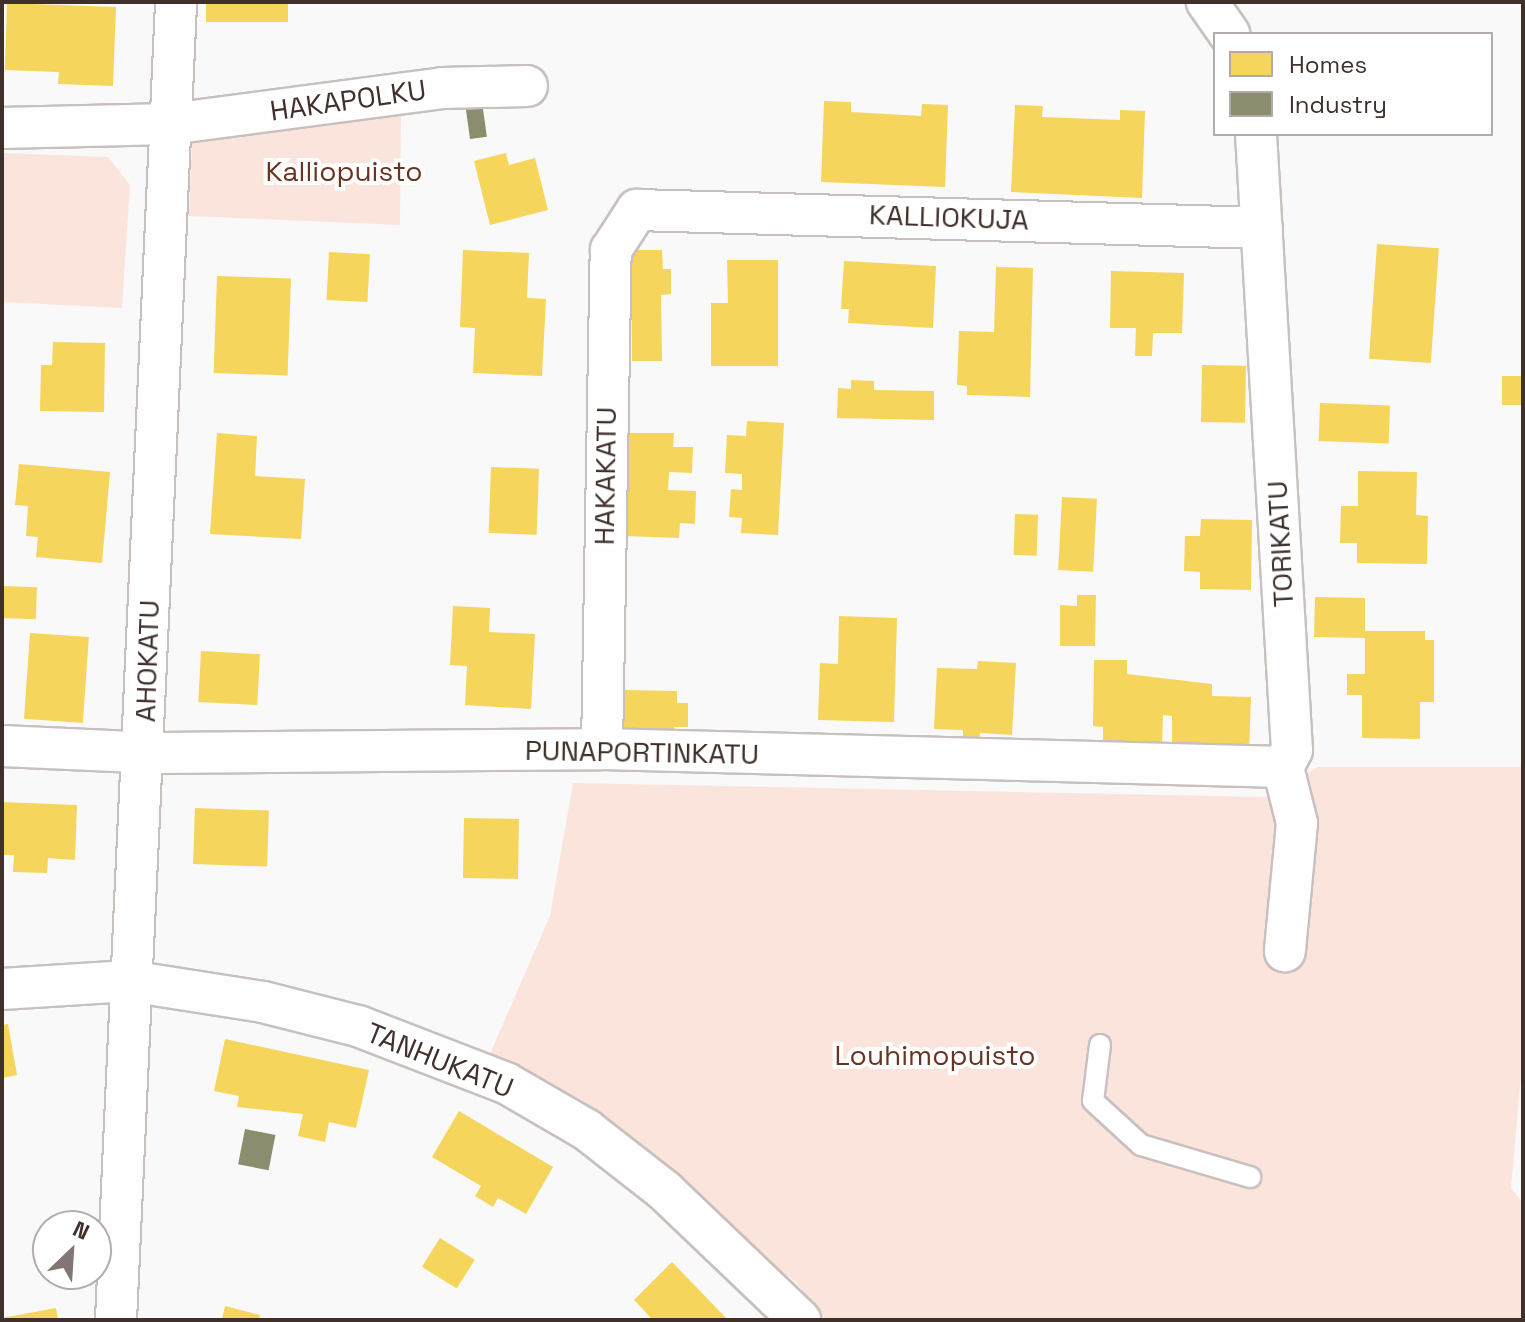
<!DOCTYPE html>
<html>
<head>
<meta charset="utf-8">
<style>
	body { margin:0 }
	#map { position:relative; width:1525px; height:1322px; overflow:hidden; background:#f9f9f9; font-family:"Space Grotesk",sans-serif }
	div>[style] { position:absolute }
	.green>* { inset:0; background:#fbe4dc }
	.homes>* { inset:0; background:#f6d55c; transform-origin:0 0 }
	.industry>* { inset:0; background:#8c8c6e; transform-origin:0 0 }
	.roads { filter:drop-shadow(2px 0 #c8c0be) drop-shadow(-2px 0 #c8c0be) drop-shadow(0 2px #c8c0be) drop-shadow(0 -2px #c8c0be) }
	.lane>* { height:20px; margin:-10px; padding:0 10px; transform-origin:10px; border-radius:10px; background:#fefefe }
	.street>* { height:40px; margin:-20px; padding:0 20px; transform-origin:20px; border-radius:20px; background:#fefefe }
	span { translate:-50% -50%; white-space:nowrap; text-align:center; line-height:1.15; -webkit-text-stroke:8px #fff; paint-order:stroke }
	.street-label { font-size:28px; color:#40302b }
	.park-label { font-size:28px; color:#6a3423 }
	.frame { position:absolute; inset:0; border:4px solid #40302b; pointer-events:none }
	.legend { position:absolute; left:1213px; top:32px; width:280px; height:104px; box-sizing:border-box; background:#fff; border:2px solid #b3acaa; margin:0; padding:10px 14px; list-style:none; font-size:24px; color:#40302b }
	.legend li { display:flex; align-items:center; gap:16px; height:40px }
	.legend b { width:40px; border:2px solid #b3acaa }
	.north { position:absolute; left:32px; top:1210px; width:80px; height:80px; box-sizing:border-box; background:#fff; border:2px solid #b3acaa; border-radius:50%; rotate:25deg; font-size:22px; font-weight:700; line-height:32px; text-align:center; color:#40302b }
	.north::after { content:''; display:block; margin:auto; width:28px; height:36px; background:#817673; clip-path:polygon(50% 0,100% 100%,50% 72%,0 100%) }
</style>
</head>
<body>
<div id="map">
	<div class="green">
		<i style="clip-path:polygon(401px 109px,400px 225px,189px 216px,192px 142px)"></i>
		<i style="clip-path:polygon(2px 153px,108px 157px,130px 185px,122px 308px,2px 302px)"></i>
		<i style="clip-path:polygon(1318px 767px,1523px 767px,1523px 1053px,1511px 1188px,1523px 1204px,1523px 1320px,826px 1320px,795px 1281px,486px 1063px,550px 916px,573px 783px,1265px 797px)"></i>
	</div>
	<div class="homes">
		<i style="left:206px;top:2px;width:82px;height:20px"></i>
		<i style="clip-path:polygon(7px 3px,116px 7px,113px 86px,58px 84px,59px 72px,5px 70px)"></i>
		<i style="clip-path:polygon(824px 101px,851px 102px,851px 112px,921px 116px,922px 104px,948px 105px,945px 187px,821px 182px)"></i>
		<i style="clip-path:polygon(1015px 105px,1043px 106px,1042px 117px,1120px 120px,1120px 110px,1145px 111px,1142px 198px,1011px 192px)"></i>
		<i style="clip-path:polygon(506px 153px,509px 165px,535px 158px,548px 210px,490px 225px,474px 161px)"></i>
		<i style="left:1377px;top:244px;width:62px;height:115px;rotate:4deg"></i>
		<i style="clip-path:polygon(463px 250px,529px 253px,527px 298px,546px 299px,542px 376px,473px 373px,475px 328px,460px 327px)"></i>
		<i style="clip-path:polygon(631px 250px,662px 250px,663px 269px,671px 269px,671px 294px,661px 295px,662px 361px,632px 361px)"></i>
		<i style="left:329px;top:252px;width:41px;height:48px;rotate:3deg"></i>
		<i style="clip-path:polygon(727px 260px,778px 260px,778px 366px,711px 366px,711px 303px,728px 303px)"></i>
		<i style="clip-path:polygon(844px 261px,936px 266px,933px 328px,848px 323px,849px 309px,841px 309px)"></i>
		<i style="clip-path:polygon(996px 267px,1033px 268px,1030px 397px,967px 395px,967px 386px,957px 385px,959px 331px,994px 332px)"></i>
		<i style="clip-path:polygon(1111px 271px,1184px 273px,1182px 333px,1153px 333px,1152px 356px,1135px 356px,1136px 328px,1110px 328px)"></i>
		<i style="left:217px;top:276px;width:74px;height:97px;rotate:2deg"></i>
		<i style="clip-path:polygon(53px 342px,105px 343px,104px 412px,40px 411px,41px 365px,52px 365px)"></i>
		<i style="left:1202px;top:365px;width:44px;height:57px;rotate:1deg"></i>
		<i style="left:1502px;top:376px;width:21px;height:29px"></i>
		<i style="clip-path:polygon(851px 380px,874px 381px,874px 390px,934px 391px,934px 420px,837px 418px,838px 388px,851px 389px)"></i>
		<i style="left:1320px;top:403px;width:70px;height:38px;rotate:2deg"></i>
		<i style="clip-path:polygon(747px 421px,784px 423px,778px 535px,741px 533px,742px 518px,729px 517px,731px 489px,742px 490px,742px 474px,725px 473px,727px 435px,746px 436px)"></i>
		<i style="clip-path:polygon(217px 433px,257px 436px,255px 476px,305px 479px,301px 539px,210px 534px)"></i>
		<i style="clip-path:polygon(627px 433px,674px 433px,673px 447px,693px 447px,692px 473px,669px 472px,668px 490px,696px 491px,695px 524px,680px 523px,679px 538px,625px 536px)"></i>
		<i style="clip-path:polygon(19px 464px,110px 472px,102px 563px,36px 557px,38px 537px,26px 536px,28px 506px,15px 505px)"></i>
		<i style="left:491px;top:467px;width:48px;height:66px;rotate:2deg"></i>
		<i style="clip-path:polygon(1358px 471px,1417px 472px,1416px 515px,1428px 516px,1427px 564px,1357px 563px,1357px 543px,1340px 543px,1341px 506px,1358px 506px)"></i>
		<i style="left:1062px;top:497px;width:35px;height:73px;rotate:3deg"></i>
		<i style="left:1015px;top:514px;width:23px;height:41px;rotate:2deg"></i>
		<i style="clip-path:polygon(1201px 519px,1252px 520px,1251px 590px,1200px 589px,1200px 572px,1184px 571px,1185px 536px,1200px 536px)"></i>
		<i style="left:2px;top:586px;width:35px;height:32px;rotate:2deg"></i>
		<i style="clip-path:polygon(1077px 595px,1096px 595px,1095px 646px,1060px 646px,1060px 605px,1077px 606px)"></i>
		<i style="clip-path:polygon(1315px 597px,1365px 598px,1365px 631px,1425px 631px,1425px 640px,1434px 640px,1434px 702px,1420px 702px,1420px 739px,1362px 738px,1362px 695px,1347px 695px,1347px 674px,1365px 674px,1365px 638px,1314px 637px)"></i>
		<i style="clip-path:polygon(453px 606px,490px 608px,489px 632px,535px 634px,531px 709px,465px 705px,467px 666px,450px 665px)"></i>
		<i style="clip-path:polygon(839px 616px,897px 618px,894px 722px,818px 720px,820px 663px,838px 664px)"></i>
		<i style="left:30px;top:633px;width:59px;height:86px;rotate:4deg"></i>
		<i style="left:201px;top:651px;width:59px;height:51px;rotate:3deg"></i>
		<i style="clip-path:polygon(1094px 660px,1127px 660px,1127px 674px,1212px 684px,1212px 696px,1251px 697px,1249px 752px,1172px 750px,1172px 716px,1163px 715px,1162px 746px,1103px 745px,1103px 727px,1093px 726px)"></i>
		<i style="clip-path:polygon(978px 661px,1016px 663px,1012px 735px,980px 733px,979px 743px,963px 742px,963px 730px,934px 729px,937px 668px,977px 669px)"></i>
		<i style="clip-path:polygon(623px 690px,677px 691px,677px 703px,688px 703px,688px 727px,674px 727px,674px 739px,622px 738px)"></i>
		<i style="clip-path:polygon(2px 802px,77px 805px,75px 860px,48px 858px,47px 873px,13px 872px,14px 855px,2px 855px)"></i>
		<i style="left:195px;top:808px;width:74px;height:56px;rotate:2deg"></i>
		<i style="left:464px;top:818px;width:55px;height:60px;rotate:1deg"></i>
		<i style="clip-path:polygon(8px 1024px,17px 1075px,2px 1078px,2px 1025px)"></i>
		<i style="clip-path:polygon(225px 1039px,369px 1070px,356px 1128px,329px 1122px,325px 1142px,298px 1136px,303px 1114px,237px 1107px,239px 1096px,214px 1091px)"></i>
		<i style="clip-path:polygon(459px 1111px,553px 1167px,526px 1214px,498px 1198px,493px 1207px,475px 1196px,481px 1186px,432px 1157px)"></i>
		<i style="left:440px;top:1238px;width:41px;height:34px;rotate:32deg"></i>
		<i style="clip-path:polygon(672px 1262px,728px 1320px,653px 1320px,634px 1300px)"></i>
		<i style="clip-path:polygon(225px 1306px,260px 1315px,259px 1320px,222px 1320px)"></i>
		<i style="clip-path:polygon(56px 1308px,58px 1320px,2px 1320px,2px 1318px)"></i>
	</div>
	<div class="industry">
		<i style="left:482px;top:102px;width:35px;height:17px;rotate:82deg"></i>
		<i style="left:245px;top:1129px;width:31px;height:36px;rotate:11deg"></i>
	</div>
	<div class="roads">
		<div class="lane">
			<i style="left:1100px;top:1045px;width:56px;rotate:97.1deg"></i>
			<i style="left:1093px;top:1101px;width:65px;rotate:42.5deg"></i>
			<i style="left:1141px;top:1145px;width:114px;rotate:16.4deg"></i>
		</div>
		<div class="street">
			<i style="left:1207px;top:2px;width:39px;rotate:55deg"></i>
			<i style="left:2px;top:128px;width:168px;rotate:-1.4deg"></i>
			<i style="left:170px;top:124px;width:274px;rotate:-7.5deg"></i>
			<i style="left:442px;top:88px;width:85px;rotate:-1.3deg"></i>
			<i style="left:1256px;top:134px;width:617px;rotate:86.66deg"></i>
			<i style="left:1292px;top:750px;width:19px;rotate:118deg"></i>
			<i style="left:1283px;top:767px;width:58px;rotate:76deg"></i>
			<i style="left:1297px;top:823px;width:129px;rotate:95.4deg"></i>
			<i style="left:2px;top:746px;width:157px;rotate:2.6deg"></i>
			<i style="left:159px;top:753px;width:443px;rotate:-0.5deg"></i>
			<i style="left:602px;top:749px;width:681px;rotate:1.51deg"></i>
			<i style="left:602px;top:749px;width:499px;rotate:-89deg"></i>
			<i style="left:611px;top:250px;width:48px;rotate:-57deg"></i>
			<i style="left:637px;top:210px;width:625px;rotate:1.65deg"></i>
			<i style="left:2px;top:989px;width:127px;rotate:-3.6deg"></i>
			<i style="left:129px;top:981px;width:136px;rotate:8.9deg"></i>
			<i style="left:263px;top:1002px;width:98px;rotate:14.2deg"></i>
			<i style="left:358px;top:1026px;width:159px;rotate:21.1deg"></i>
			<i style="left:506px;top:1083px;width:94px;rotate:30.1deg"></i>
			<i style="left:587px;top:1130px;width:99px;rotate:38deg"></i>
			<i style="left:665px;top:1191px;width:187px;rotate:43.7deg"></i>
			<i style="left:116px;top:1320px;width:1319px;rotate:-87.39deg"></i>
		</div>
	</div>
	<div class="street-label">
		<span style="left:348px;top:100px;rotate:-8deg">HAKAPOLKU</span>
		<span style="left:949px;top:217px;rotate:2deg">KALLIOKUJA</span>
		<span style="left:605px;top:476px;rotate:-89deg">HAKAKATU</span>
		<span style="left:1280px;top:544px;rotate:-93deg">TORIKATU</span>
		<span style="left:147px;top:661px;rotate:-88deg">AHOKATU</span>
		<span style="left:642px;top:752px;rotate:1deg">PUNAPORTINKATU</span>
		<span style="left:440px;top:1060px;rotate:22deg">TANHUKATU</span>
	</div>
	<div class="park-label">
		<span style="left:344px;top:171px">Kalliopuisto</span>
		<span style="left:935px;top:1055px">Louhimopuisto</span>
	</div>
	<div class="frame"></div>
	<ul class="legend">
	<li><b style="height:22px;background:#f6d55c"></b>Homes</li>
	<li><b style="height:22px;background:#8c8c6e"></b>Industry</li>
	</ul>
	<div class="north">N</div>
</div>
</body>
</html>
